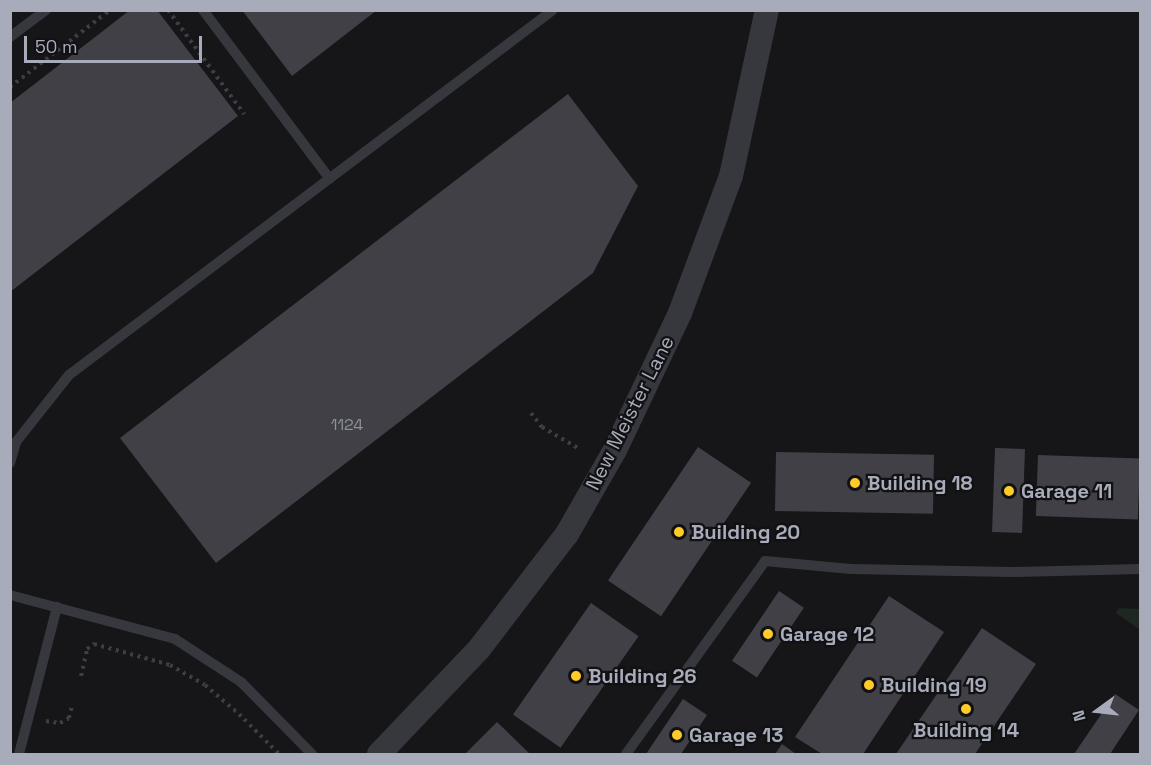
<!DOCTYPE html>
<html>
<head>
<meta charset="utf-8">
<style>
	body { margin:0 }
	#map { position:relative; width:1151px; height:765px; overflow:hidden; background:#161619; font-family:"Space Grotesk",sans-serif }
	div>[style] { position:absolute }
	.green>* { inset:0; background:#1e2720 }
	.building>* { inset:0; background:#404046; transform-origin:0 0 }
	.path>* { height:4px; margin-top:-2px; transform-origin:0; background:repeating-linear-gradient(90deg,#3d3e45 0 3px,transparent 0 7.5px) }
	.service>* { height:10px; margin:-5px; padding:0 5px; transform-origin:5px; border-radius:5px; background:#37373e }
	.tertiary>* { height:24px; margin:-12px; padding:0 12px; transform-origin:12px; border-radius:12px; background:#37373e }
	.dots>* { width:16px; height:16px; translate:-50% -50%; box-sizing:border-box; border:3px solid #111114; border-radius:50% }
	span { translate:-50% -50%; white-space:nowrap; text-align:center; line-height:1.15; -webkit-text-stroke:4.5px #111114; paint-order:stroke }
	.number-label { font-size:16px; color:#8d909d }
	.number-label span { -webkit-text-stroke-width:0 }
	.street-label { font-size:20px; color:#a7abba }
	.poi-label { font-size:20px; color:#a7abba; font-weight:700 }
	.left { translate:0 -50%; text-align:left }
	.frame { position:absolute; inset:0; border:12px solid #a7abba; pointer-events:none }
	.north { position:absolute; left:1067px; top:681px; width:60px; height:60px; -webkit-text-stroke:4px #111114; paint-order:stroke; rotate:255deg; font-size:16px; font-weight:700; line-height:24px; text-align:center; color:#a7abba }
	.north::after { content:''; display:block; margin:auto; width:21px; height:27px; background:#a7abba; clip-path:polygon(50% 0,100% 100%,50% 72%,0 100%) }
	.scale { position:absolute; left:24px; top:36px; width:178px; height:27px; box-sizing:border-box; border:3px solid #a7abba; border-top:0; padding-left:8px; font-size:18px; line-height:21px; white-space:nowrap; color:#a7abba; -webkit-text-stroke:4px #111114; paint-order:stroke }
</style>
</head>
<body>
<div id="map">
	<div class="green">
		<i style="clip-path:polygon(1119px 608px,1140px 609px,1140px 630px,1116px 613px)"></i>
	</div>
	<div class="building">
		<i style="clip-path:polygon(130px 10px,157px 10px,238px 116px,10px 292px,10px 103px)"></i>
		<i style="clip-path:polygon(242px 10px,377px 10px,292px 76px)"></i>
		<i style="clip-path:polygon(568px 94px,638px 186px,593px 273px,216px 563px,120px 438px)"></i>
		<i style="left:698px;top:447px;width:64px;height:161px;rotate:34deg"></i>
		<i style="left:995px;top:448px;width:30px;height:84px;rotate:2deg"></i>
		<i style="left:776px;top:452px;width:158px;height:59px;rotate:1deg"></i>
		<i style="left:1038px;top:455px;width:102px;height:61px;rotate:2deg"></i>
		<i style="left:779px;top:591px;width:30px;height:84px;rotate:34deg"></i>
		<i style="clip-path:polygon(889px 596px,944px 632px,863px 754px,822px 754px,795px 737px)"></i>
		<i style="left:591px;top:603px;width:58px;height:136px;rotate:35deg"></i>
		<i style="clip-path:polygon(982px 628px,1036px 664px,975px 754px,896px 754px)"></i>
		<i style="clip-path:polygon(1115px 694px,1139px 710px,1110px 754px,1074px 754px)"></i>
		<i style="clip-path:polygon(683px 699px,707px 715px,681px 754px,646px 754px)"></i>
		<i style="clip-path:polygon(497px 722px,530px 754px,465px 754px)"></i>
		<i style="clip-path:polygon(782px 744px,796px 754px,775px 754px)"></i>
	</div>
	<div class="path">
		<i style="left:168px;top:10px;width:129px;rotate:53.8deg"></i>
		<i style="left:10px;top:87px;width:126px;rotate:-37.6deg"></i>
		<i style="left:531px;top:413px;width:18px;rotate:52deg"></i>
		<i style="left:542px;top:427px;width:45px;rotate:30.5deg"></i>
		<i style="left:81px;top:676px;width:28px;rotate:-77deg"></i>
		<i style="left:87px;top:649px;width:9px;rotate:-36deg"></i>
		<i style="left:94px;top:644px;width:79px;rotate:15.4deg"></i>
		<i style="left:170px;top:665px;width:40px;rotate:29.7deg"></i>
		<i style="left:205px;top:685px;width:45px;rotate:40.5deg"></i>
		<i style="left:239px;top:714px;width:57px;rotate:45deg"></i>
		<i style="left:46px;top:721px;width:14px;rotate:8deg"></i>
		<i style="left:60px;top:723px;width:10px;rotate:-29deg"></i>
		<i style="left:69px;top:718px;width:12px;rotate:-76deg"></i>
	</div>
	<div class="service">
		<i style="left:203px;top:10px;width:211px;rotate:53.1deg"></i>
		<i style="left:10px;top:37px;width:45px;rotate:-36.9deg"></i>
		<i style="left:10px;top:463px;width:22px;rotate:-74deg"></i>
		<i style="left:16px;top:442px;width:85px;rotate:-51.7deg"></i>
		<i style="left:69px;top:375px;width:606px;rotate:-37.02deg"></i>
		<i style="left:10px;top:595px;width:171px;rotate:14.9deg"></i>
		<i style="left:175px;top:639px;width:79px;rotate:33.1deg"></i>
		<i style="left:241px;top:682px;width:101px;rotate:45.4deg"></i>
		<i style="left:19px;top:754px;width:152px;rotate:-75.5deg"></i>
		<i style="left:626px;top:754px;width:238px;rotate:-54.2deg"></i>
		<i style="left:765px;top:561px;width:86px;rotate:5.3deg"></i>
		<i style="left:851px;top:569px;width:161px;rotate:1.1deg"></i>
		<i style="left:1012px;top:572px;width:128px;rotate:-1.3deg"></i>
	</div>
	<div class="tertiary">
		<i style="left:379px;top:754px;width:145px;rotate:-46.4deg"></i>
		<i style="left:479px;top:649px;width:145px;rotate:-52.6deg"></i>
		<i style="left:567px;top:534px;width:97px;rotate:-60.3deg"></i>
		<i style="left:615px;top:450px;width:152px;rotate:-64.6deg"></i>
		<i style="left:680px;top:313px;width:146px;rotate:-69.6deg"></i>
		<i style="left:731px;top:176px;width:170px;rotate:-77.8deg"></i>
	</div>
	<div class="dots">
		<i style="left:855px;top:483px;background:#ffcb28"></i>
		<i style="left:1009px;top:491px;background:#ffcb28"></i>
		<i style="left:679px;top:532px;background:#ffcb28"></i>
		<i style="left:768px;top:634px;background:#ffcb28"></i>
		<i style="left:576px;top:676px;background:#ffcb28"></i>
		<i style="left:869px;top:685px;background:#ffcb28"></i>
		<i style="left:966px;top:709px;background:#ffcb28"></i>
		<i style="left:677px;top:735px;background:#ffcb28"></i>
	</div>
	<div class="number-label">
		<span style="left:347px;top:425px">1124</span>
	</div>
	<div class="street-label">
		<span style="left:630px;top:413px;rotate:-63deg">New Meister Lane</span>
	</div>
	<div class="poi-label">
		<span class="left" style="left:867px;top:483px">Building 18</span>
		<span class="left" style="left:1021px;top:491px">Garage 11</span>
		<span class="left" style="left:691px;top:532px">Building 20</span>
		<span class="left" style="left:780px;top:634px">Garage 12</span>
		<span class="left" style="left:588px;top:676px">Building 26</span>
		<span class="left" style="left:881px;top:685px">Building 19</span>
		<span style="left:966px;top:730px">Building 14</span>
		<span class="left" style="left:689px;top:735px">Garage 13</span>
	</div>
	<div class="frame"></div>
	<div class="north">N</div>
	<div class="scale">50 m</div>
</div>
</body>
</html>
